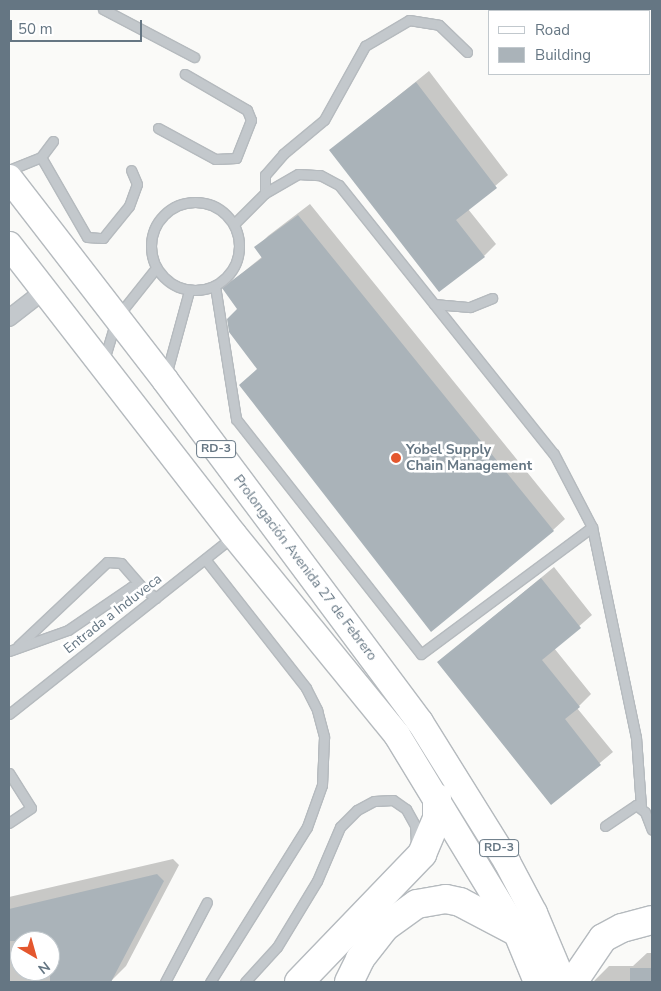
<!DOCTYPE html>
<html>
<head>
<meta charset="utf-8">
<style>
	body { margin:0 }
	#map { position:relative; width:661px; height:991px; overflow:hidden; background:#fafaf8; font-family:"Nunito Sans",sans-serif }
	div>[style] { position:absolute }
	.shadow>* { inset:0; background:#0003 }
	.building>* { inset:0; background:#aab3b9; transform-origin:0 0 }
	.roads { filter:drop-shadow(1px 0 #b5babe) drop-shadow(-1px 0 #b5babe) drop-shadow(0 1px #b5babe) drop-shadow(0 -1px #b5babe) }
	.service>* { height:9px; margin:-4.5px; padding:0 4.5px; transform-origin:4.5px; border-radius:4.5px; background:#c3c8cc }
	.service>.ring { margin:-4.5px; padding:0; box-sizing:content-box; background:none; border:9px solid #c3c8cc; border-radius:50% }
	.minor>* { height:16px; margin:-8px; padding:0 8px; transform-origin:8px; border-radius:8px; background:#c3c8cc }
	.primary>* { height:26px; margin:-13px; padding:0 13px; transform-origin:13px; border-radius:13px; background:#fff }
	.motorway>* { height:28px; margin:-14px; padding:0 14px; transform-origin:14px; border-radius:14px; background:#fff }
	.dots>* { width:14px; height:14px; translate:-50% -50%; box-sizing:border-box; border:2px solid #fff; border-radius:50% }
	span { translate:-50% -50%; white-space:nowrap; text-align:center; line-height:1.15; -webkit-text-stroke:5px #fff; paint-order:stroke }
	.shield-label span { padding:1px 4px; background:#fff; border:1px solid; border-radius:4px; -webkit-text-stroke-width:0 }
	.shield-label { font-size:12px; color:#657683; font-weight:700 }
	.poi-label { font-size:14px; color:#657683; font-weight:700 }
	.left { translate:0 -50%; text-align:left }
	.street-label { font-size:14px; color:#657683 }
	.frame { position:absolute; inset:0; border:10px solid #657683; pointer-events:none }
	.legend { position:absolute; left:488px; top:10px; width:162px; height:65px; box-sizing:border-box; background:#fff; border:1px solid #c1c8cd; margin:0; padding:6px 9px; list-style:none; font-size:15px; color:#657683 }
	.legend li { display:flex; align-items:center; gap:10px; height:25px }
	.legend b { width:25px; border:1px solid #c1c8cd }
	.north { position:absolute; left:10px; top:931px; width:50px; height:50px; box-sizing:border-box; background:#fff; border:1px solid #c1c8cd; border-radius:50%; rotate:142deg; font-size:14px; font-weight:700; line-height:20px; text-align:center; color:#657683 }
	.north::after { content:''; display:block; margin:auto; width:18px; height:22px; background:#e4572e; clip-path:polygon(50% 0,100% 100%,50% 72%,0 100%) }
	.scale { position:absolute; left:10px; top:20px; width:132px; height:22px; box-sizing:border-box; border:2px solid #657683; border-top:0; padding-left:6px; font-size:15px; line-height:18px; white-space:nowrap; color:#657683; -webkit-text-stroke:4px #fff; paint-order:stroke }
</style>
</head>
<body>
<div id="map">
	<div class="shadow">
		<i style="clip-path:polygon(429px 71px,508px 175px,468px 209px,496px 244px,484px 256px,331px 150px)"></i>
		<i style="clip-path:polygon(310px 204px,565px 519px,553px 530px,259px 368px,238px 309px,224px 288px,263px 256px,256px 248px,268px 236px)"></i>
		<i style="clip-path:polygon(554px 567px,592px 615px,554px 648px,591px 694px,577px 708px,613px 752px,552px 803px,439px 662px)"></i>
		<i style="clip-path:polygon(evenodd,173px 859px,179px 865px,126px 966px,110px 982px,9px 982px,9px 897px,173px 859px,20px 941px,50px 941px,50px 971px,20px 971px,20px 941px)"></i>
		<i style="clip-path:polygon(647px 953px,652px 953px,652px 982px,549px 982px,594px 981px,609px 966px,633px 966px)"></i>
	</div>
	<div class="building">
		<i style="clip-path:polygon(416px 82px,497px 188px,456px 220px,485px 257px,439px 292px,329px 150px)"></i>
		<i style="clip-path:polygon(298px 215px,554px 531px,431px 632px,239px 385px,257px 369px,229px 332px,227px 319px,237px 309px,222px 288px,262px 258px,254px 247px)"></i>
		<i style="clip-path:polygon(541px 578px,581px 628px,542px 660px,580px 707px,565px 719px,601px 765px,551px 805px,437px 662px)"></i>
		<i style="clip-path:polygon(157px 874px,164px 881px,111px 982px,50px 982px,50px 941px,9px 941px,9px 909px)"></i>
		<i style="left:630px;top:968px;width:22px;height:14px"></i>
	</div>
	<div class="roads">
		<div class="service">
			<i style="left:103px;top:9px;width:103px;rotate:27.8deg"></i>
			<i style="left:158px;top:128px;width:65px;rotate:28.5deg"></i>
			<i style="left:215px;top:159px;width:21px;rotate:-3deg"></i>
			<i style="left:236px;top:158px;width:41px;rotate:-68.5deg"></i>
			<i style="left:251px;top:120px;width:11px;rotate:-112deg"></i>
			<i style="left:247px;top:110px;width:72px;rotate:-149.9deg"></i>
			<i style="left:41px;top:157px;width:92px;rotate:60.1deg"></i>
			<i style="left:87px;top:237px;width:16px;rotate:4deg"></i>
			<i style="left:103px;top:238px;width:41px;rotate:-50.9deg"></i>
			<i style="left:129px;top:206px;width:23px;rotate:-70deg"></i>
			<i style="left:137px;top:184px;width:15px;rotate:-113deg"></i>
			<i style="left:9px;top:170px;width:35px;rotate:-22deg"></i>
			<i style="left:41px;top:157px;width:20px;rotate:-53deg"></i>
			<i style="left:265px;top:193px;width:18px;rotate:-90deg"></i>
			<i style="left:265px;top:175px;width:28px;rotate:-49deg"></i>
			<i style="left:283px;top:154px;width:53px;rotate:-39.7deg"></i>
			<i style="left:324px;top:120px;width:85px;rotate:-61deg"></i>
			<i style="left:365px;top:46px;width:51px;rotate:-30.6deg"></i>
			<i style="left:409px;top:20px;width:30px;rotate:9deg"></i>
			<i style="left:439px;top:25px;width:39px;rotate:44deg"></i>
			<i class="ring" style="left:151px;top:202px;width:79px;height:79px"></i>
			<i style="left:234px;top:224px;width:44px;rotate:-45deg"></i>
			<i style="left:265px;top:193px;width:38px;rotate:-30deg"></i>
			<i style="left:298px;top:174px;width:22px;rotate:3deg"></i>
			<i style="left:320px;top:175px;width:21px;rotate:28deg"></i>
			<i style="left:339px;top:185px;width:344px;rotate:51.4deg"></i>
			<i style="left:554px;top:454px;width:82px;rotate:62.5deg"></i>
			<i style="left:592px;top:527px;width:215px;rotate:78.2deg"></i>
			<i style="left:636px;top:737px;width:69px;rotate:85.9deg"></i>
			<i style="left:215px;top:286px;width:135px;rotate:81deg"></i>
			<i style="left:236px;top:419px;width:299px;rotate:51.8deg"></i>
			<i style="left:421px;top:654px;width:213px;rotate:-36.6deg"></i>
			<i style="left:434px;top:304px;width:36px;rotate:5deg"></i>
			<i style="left:470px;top:307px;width:24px;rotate:-22deg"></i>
			<i style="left:104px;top:360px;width:45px;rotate:-73.2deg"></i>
			<i style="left:117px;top:317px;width:63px;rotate:-51.5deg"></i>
			<i style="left:166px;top:375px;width:87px;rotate:-74.7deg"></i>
			<i style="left:205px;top:559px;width:164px;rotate:51.9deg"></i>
			<i style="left:306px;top:688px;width:25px;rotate:63deg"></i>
			<i style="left:317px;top:710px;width:28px;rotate:75deg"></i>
			<i style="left:324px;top:737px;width:48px;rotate:92.4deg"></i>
			<i style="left:322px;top:785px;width:45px;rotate:109.7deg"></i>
			<i style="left:307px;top:827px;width:183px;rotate:122deg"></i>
			<i style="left:18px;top:646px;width:122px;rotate:-43.3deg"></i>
			<i style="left:107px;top:562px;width:14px;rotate:4deg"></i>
			<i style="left:121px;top:563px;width:30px;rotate:49deg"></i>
			<i style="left:9px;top:651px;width:63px;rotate:-19.6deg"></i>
			<i style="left:68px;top:630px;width:76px;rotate:-34.3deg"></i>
			<i style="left:131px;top:587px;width:10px;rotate:-6deg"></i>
			<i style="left:141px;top:586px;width:19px;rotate:39deg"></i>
			<i style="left:9px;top:714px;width:285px;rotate:-38.4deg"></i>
			<i style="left:9px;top:773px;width:41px;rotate:57.8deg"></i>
			<i style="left:31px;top:808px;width:27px;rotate:146deg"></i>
			<i style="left:605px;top:826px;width:37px;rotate:-34deg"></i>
			<i style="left:636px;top:805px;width:11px;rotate:38deg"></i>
			<i style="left:645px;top:812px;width:19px;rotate:69deg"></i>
			<i style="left:165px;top:982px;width:90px;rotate:-62.3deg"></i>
			<i style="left:245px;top:982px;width:47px;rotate:-47.6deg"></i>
			<i style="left:277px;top:947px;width:77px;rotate:-58.8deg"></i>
			<i style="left:317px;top:881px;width:59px;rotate:-66.9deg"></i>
			<i style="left:340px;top:827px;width:24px;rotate:-45deg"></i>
			<i style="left:357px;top:810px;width:19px;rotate:-28deg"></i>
			<i style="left:374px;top:801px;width:19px;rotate:-3deg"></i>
			<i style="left:393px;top:800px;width:16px;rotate:35deg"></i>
			<i style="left:406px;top:809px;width:18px;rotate:61deg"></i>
			<i style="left:415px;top:825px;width:19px;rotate:87deg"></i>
		</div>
		<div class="minor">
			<i style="left:9px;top:318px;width:46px;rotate:-37.9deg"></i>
		</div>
		<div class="primary">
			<i style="left:9px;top:178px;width:255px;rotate:52.3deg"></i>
			<i style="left:165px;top:380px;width:427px;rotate:53.3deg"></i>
			<i style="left:420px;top:722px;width:165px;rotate:58.1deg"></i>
			<i style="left:507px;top:862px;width:58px;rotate:62.1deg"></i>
			<i style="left:534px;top:913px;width:75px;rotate:67.2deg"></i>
			<i style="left:9px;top:245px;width:367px;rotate:52.2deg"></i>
			<i style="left:234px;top:535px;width:258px;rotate:50.8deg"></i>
			<i style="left:397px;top:735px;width:229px;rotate:58.7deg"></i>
			<i style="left:516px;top:931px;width:55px;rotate:67.6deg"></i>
		</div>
		<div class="motorway">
			<i style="left:299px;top:982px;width:178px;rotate:-46.1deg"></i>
			<i style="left:422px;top:854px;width:38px;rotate:-67deg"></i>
			<i style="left:437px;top:819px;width:21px;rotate:-90deg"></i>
			<i style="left:349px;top:982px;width:25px;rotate:-64deg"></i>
			<i style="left:360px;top:959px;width:41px;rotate:-52deg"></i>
			<i style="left:385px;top:927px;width:39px;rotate:-36deg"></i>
			<i style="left:417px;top:904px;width:29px;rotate:-10deg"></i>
			<i style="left:446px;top:899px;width:14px;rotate:12deg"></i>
			<i style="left:460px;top:902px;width:64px;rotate:27.8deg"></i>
			<i style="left:573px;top:982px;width:53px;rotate:-55.7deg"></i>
			<i style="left:603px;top:938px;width:21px;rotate:-28deg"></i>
			<i style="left:622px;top:928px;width:31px;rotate:-15deg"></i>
		</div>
	</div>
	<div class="dots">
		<i style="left:396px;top:458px;background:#e4572e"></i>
	</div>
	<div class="shield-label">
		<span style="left:216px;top:449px">RD-3</span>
		<span style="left:499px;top:848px">RD-3</span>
	</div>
	<div class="poi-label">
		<span class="left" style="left:406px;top:458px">Yobel Supply<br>Chain Management</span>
	</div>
	<div class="street-label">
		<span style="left:305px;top:568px;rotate:53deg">Prolongación Avenida 27 de Febrero</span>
		<span style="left:113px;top:614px;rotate:-38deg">Entrada a Induveca</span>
	</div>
	<div class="frame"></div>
	<ul class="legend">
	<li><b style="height:6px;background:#fff"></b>Road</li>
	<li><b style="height:14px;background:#aab3b9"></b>Building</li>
	</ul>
	<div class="north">N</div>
	<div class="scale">50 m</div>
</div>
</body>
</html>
